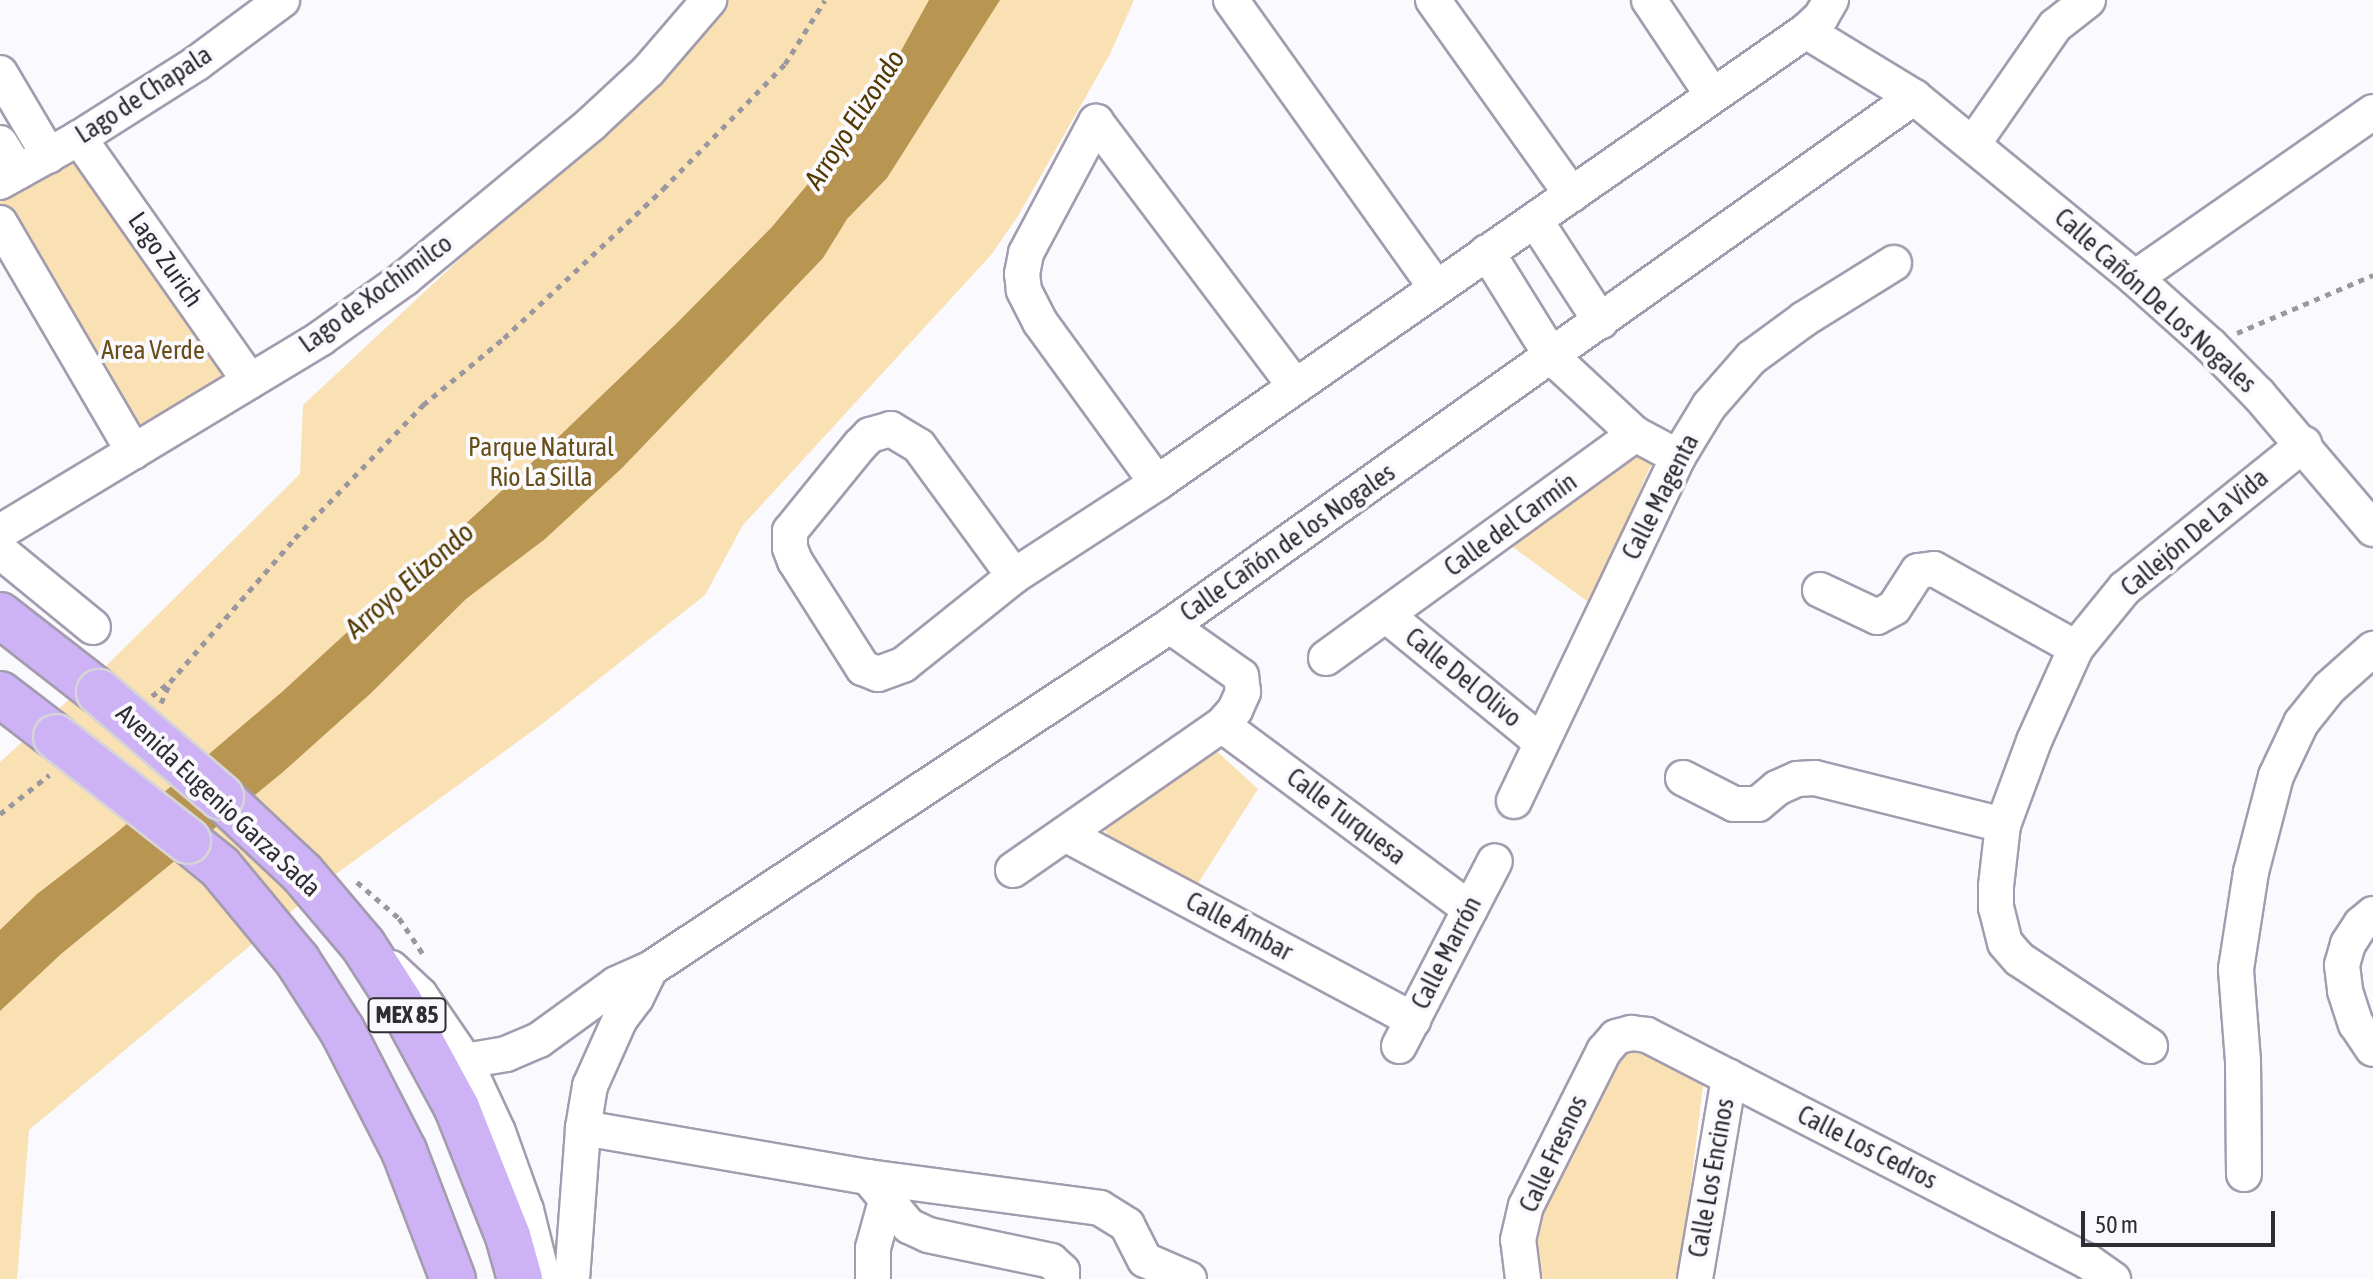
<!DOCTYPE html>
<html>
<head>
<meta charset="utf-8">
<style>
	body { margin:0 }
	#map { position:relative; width:2373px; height:1279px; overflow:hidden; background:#faf9fd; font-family:"Asap Condensed",sans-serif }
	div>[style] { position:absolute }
	.green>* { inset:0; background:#fae1b3 }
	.water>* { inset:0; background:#b89550 }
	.path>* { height:5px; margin-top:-2.5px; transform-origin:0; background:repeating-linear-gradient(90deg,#9a989e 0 6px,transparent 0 12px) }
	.roads { filter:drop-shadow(2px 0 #a39caf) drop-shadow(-2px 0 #a39caf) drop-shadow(0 2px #a39caf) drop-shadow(0 -2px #a39caf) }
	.minor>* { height:34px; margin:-17px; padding:0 17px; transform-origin:17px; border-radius:17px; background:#fff }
	.highway>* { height:44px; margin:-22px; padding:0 22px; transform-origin:22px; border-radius:22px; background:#ceb2f6 }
	.bridges { filter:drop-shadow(2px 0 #d5d5d6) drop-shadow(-2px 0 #d5d5d6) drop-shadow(0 2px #d5d5d6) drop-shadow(0 -2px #d5d5d6) }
	.highway-bridge>* { height:44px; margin:-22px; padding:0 22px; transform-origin:22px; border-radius:22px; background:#ceb2f6 }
	span { translate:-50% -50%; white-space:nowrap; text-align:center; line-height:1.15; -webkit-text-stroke:8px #faf9fd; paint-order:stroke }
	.shield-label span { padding:2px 6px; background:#faf9fd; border:2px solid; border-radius:6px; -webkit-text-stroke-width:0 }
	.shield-label { font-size:24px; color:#2f2c34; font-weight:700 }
	.street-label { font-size:26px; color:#2f2c34 }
	.park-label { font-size:26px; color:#674e19 }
	.water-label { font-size:28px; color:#533a00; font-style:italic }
	.scale { position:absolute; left:2081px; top:1211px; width:194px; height:36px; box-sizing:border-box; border:4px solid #2f2c34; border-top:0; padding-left:10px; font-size:24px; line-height:28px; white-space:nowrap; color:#2f2c34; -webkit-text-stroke:6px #faf9fd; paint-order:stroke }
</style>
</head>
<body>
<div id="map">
	<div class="green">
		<i style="clip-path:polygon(709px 0,1134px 0,1110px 54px,1018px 216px,991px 255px,743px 525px,705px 595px,542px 724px,336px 874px,29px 1130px,17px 1279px,0 1279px,0 762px,106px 666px,300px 474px,303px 405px,521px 202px)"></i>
		<i style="clip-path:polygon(76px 160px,237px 373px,137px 428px,0 208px,0 202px)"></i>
		<i style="clip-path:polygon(1630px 452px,1651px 465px,1591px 604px,1510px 545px)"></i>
		<i style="clip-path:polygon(1211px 746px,1258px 789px,1195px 888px,1112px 844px,1100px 820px)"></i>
		<i style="clip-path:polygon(1625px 1046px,1704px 1078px,1679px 1279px,1537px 1279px,1527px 1253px,1537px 1208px)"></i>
	</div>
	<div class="water">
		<i style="clip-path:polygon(929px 0,1000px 0,887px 178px,847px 219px,823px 258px,622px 468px,545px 539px,466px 599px,370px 694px,283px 772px,61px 954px,0 1011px,0 930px,37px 894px,115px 834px,283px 691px,521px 473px,676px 324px,771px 228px,813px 178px,891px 69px)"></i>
	</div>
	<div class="path">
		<i style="left:2237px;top:333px;width:148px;rotate:-23.1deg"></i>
		<i style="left:152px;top:696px;width:23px;rotate:-38deg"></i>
		<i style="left:170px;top:682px;width:191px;rotate:-49deg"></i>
		<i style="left:295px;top:538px;width:185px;rotate:-46.1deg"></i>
		<i style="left:423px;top:405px;width:105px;rotate:-39.6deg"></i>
		<i style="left:504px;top:338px;width:218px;rotate:-43.1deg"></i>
		<i style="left:663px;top:189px;width:175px;rotate:-45.7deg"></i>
		<i style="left:785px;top:64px;width:75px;rotate:-58deg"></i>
		<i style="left:161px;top:703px;width:22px;rotate:-66deg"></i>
		<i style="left:0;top:814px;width:63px;rotate:-38.5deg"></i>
		<i style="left:357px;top:882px;width:55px;rotate:40.6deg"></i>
		<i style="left:399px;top:918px;width:47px;rotate:56.3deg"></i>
	</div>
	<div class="roads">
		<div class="minor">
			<i style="left:1231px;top:0;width:351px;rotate:54.5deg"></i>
			<i style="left:1433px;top:0;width:239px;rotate:54.5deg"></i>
			<i style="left:1649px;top:0;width:112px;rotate:56.3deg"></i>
			<i style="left:1806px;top:31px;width:127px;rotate:31.4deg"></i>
			<i style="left:1914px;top:97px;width:286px;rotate:39.3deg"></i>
			<i style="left:2135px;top:278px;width:101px;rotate:41.8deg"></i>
			<i style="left:2210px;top:345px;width:70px;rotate:45.6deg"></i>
			<i style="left:2259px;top:395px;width:176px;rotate:49.6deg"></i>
			<i style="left:0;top:73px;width:96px;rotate:59.4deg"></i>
			<i style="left:79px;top:138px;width:297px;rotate:54.9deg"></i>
			<i style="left:0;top:143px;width:34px;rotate:58deg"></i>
			<i style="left:1973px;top:144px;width:144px;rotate:-55.2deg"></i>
			<i style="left:2055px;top:26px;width:42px;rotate:-38.2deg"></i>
			<i style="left:0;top:182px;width:90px;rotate:-29.1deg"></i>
			<i style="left:79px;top:138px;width:140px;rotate:-32.4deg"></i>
			<i style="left:197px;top:63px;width:106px;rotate:-36.5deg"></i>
			<i style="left:1535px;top:220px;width:121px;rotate:57.1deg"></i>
			<i style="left:0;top:223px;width:265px;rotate:59.7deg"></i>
			<i style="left:1487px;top:252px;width:123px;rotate:58.2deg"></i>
			<i style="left:1552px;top:357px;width:113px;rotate:42.9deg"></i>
			<i style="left:1635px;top:434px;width:49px;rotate:28.1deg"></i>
			<i style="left:2135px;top:278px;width:290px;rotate:-34.9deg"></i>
			<i style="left:1157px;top:483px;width:199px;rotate:-126deg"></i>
			<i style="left:1040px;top:322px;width:36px;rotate:-117deg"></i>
			<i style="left:1024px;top:290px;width:16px;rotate:-97deg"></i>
			<i style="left:1022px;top:274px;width:21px;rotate:-79deg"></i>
			<i style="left:1026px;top:253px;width:149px;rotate:-61.9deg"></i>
			<i style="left:1096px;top:122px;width:331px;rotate:53deg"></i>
			<i style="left:0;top:532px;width:375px;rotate:-31.1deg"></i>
			<i style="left:321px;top:338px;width:103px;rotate:-35.5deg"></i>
			<i style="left:405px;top:278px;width:241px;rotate:-39.6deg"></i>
			<i style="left:591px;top:124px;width:78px;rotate:-42.9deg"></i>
			<i style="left:648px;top:71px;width:94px;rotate:-49.3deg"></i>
			<i style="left:0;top:551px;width:120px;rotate:39.3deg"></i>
			<i style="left:1014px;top:576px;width:161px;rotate:-126.2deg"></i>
			<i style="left:919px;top:446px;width:33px;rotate:-149deg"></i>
			<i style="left:891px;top:429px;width:22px;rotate:164deg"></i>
			<i style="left:870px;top:435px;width:14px;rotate:135deg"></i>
			<i style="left:860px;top:445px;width:111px;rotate:129.1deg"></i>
			<i style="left:790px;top:531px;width:17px;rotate:90deg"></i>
			<i style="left:790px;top:548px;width:14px;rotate:69deg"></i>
			<i style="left:795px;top:561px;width:127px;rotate:57.6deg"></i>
			<i style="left:863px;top:668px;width:16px;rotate:22deg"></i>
			<i style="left:878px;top:674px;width:27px;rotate:-20deg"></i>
			<i style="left:903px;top:665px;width:142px;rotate:-38.7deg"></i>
			<i style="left:1014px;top:576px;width:171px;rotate:-33deg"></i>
			<i style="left:1157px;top:483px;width:791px;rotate:-34.86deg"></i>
			<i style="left:1806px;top:31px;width:21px;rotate:-43deg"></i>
			<i style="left:1821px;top:17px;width:20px;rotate:-60deg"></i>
			<i style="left:1820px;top:590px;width:63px;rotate:25.3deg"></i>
			<i style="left:1877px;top:617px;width:19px;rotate:-28deg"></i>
			<i style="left:1894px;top:608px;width:44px;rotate:-57deg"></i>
			<i style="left:1918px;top:571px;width:16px;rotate:-7deg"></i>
			<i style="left:1934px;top:569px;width:162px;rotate:29.1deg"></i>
			<i style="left:1386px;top:615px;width:199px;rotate:39.3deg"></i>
			<i style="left:1326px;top:658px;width:382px;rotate:-35.9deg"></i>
			<i style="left:1222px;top:725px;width:309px;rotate:36.6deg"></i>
			<i style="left:1683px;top:778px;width:57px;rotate:27deg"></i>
			<i style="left:1734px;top:804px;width:24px"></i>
			<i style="left:1758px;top:804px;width:25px;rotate:-40deg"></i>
			<i style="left:1777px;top:788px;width:22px;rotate:-24deg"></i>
			<i style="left:1797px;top:779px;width:18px;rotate:-3deg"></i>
			<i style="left:1815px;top:778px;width:194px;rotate:14deg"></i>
			<i style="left:1514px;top:801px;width:381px;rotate:-64.5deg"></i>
			<i style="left:1678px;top:457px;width:60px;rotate:-58.7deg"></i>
			<i style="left:1709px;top:406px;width:64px;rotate:-48.8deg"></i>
			<i style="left:1751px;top:358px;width:66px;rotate:-36.3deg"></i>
			<i style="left:1804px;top:319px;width:106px;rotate:-31.9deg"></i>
			<i style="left:1065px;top:834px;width:395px;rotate:28.1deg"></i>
			<i style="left:1013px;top:870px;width:254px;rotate:-34.8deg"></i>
			<i style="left:1222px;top:725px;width:20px;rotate:-49deg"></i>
			<i style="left:1235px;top:710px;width:20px;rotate:-66deg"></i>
			<i style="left:1243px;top:692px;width:16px;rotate:-97deg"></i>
			<i style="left:1241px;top:676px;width:87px;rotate:-144.8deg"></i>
			<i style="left:2373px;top:914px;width:16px;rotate:140deg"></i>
			<i style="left:2361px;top:924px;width:24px;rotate:123deg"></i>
			<i style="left:2348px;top:944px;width:22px;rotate:106deg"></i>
			<i style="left:2342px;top:965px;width:26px;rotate:83deg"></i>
			<i style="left:2345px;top:991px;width:35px;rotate:72deg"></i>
			<i style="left:2356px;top:1024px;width:30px;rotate:56deg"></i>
			<i style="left:391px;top:968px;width:40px;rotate:43deg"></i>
			<i style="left:420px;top:995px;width:80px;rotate:55.7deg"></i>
			<i style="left:465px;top:1061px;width:78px;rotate:65.1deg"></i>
			<i style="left:498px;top:1132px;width:83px;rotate:70.3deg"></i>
			<i style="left:526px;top:1210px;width:71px;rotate:76.2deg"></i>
			<i style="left:1399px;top:1046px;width:208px;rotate:-62.6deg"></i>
			<i style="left:2150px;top:1046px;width:157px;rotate:-146.4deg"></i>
			<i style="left:2019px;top:959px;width:21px;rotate:-131deg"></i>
			<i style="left:2005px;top:943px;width:36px;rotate:-104deg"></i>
			<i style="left:1996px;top:908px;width:22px;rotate:-90deg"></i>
			<i style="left:1996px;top:886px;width:61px;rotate:-83.5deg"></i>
			<i style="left:2003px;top:825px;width:90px;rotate:-69.7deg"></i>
			<i style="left:2034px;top:741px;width:102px;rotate:-65.7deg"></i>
			<i style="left:2076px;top:648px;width:77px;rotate:-50.8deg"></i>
			<i style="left:2125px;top:588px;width:230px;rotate:-38.8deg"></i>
			<i style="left:465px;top:1061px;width:42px;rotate:-9.7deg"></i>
			<i style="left:506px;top:1054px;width:36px;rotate:-23deg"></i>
			<i style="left:539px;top:1040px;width:95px;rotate:-36deg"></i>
			<i style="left:616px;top:984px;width:37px;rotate:-24deg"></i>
			<i style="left:650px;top:969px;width:623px;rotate:-33.41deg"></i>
			<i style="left:1170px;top:626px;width:913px;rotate:-35.41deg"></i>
			<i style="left:583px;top:1128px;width:289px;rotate:9.8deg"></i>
			<i style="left:868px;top:1177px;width:64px;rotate:50.1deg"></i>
			<i style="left:909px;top:1226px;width:21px;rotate:25deg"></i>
			<i style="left:928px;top:1235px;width:126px;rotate:11.9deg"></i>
			<i style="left:1051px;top:1261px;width:15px;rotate:42deg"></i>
			<i style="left:1062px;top:1271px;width:8px;rotate:90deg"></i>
			<i style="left:2244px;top:1174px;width:113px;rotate:-90.5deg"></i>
			<i style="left:2243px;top:1061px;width:92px;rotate:-94.4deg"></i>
			<i style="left:2236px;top:969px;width:98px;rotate:-81.2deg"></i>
			<i style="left:2251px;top:872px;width:99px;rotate:-75.4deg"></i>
			<i style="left:2276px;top:776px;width:59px;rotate:-64.7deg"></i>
			<i style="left:2301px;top:723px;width:45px;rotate:-51.3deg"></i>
			<i style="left:2329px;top:688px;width:59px;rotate:-41.6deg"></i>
			<i style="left:868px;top:1177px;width:234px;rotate:7.6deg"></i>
			<i style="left:1100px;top:1208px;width:32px;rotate:32deg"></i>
			<i style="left:1127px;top:1225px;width:39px;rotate:63deg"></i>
			<i style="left:1145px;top:1260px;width:48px;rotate:23.4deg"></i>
			<i style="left:572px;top:1279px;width:151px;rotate:-85.8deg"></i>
			<i style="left:583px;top:1128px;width:43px;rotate:-80.5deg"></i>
			<i style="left:590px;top:1086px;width:73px;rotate:-65.9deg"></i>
			<i style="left:620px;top:1019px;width:26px;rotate:-53deg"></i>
			<i style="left:636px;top:998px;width:32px;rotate:-64deg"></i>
			<i style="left:873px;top:1279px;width:31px;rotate:-90deg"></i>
			<i style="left:873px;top:1248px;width:53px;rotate:-74.6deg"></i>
			<i style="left:1523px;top:1279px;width:39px;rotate:-97deg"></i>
			<i style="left:1518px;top:1240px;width:35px;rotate:-77deg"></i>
			<i style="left:1526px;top:1206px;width:174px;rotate:-63.3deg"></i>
			<i style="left:1604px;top:1051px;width:18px;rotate:-49deg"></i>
			<i style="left:1616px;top:1037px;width:16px;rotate:-15deg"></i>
			<i style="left:1631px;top:1033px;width:16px;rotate:7deg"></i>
			<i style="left:1647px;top:1035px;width:495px;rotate:27.2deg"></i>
			<i style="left:2087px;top:1261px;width:32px;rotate:35deg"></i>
			<i style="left:1695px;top:1279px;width:205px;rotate:-80.4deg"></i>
		</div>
		<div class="highway">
			<i style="left:0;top:615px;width:125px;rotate:37.9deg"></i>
			<i style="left:0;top:694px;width:71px;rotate:37.5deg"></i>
			<i style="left:221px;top:797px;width:111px;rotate:43.2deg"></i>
			<i style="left:302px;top:873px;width:94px;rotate:49.7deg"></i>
			<i style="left:363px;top:945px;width:67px;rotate:57.3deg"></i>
			<i style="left:399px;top:1001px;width:122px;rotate:61.5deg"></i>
			<i style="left:457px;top:1108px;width:138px;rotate:68.3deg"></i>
			<i style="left:508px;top:1236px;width:45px;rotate:74.4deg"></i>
			<i style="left:188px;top:841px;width:41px;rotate:39.1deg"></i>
			<i style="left:220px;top:867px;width:121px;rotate:50.4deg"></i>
			<i style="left:297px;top:960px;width:83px;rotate:57.3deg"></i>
			<i style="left:342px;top:1030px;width:136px;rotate:62.9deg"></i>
			<i style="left:404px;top:1151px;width:137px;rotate:69.1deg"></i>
		</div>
	</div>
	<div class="bridges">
		<div class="highway-bridge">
			<i style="left:99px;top:692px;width:161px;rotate:40.7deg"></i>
			<i style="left:56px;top:737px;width:168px;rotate:38.2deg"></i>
		</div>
	</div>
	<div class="shield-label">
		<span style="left:407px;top:1015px">MEX 85</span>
	</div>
	<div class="street-label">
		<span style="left:144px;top:95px;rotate:-33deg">Lago de Chapala</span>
		<span style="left:165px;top:260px;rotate:55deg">Lago Zurich</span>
		<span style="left:376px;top:294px;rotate:-36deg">Lago de Xochimilco</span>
		<span style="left:2155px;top:301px;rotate:42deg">Calle Cañón De Los Nogales</span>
		<span style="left:1661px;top:497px;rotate:-63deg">Calle Magenta</span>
		<span style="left:1511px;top:525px;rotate:-36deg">Calle del Carmín</span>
		<span style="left:2195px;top:533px;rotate:-40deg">Callejón De La Vida</span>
		<span style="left:1288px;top:543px;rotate:-35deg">Calle Cañón de los Nogales</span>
		<span style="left:1463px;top:678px;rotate:39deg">Calle Del Olivo</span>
		<span style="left:218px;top:801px;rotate:43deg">Avenida Eugenio Garza Sada</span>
		<span style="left:1346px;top:817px;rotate:37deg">Calle Turquesa</span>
		<span style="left:1239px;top:927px;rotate:28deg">Calle Ámbar</span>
		<span style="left:1447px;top:953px;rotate:-63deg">Calle Marrón</span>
		<span style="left:1867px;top:1148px;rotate:27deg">Calle Los Cedros</span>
		<span style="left:1554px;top:1154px;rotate:-65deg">Calle Fresnos</span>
		<span style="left:1712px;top:1178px;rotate:-80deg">Calle Los Encinos</span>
	</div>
	<div class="park-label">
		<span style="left:153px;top:351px">Area Verde</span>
		<span style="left:541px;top:463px">Parque Natural<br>Rio La Silla</span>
	</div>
	<div class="water-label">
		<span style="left:854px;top:119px;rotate:-57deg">Arroyo Elizondo</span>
		<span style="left:409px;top:580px;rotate:-41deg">Arroyo Elizondo</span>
	</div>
	<div class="scale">50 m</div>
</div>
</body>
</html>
